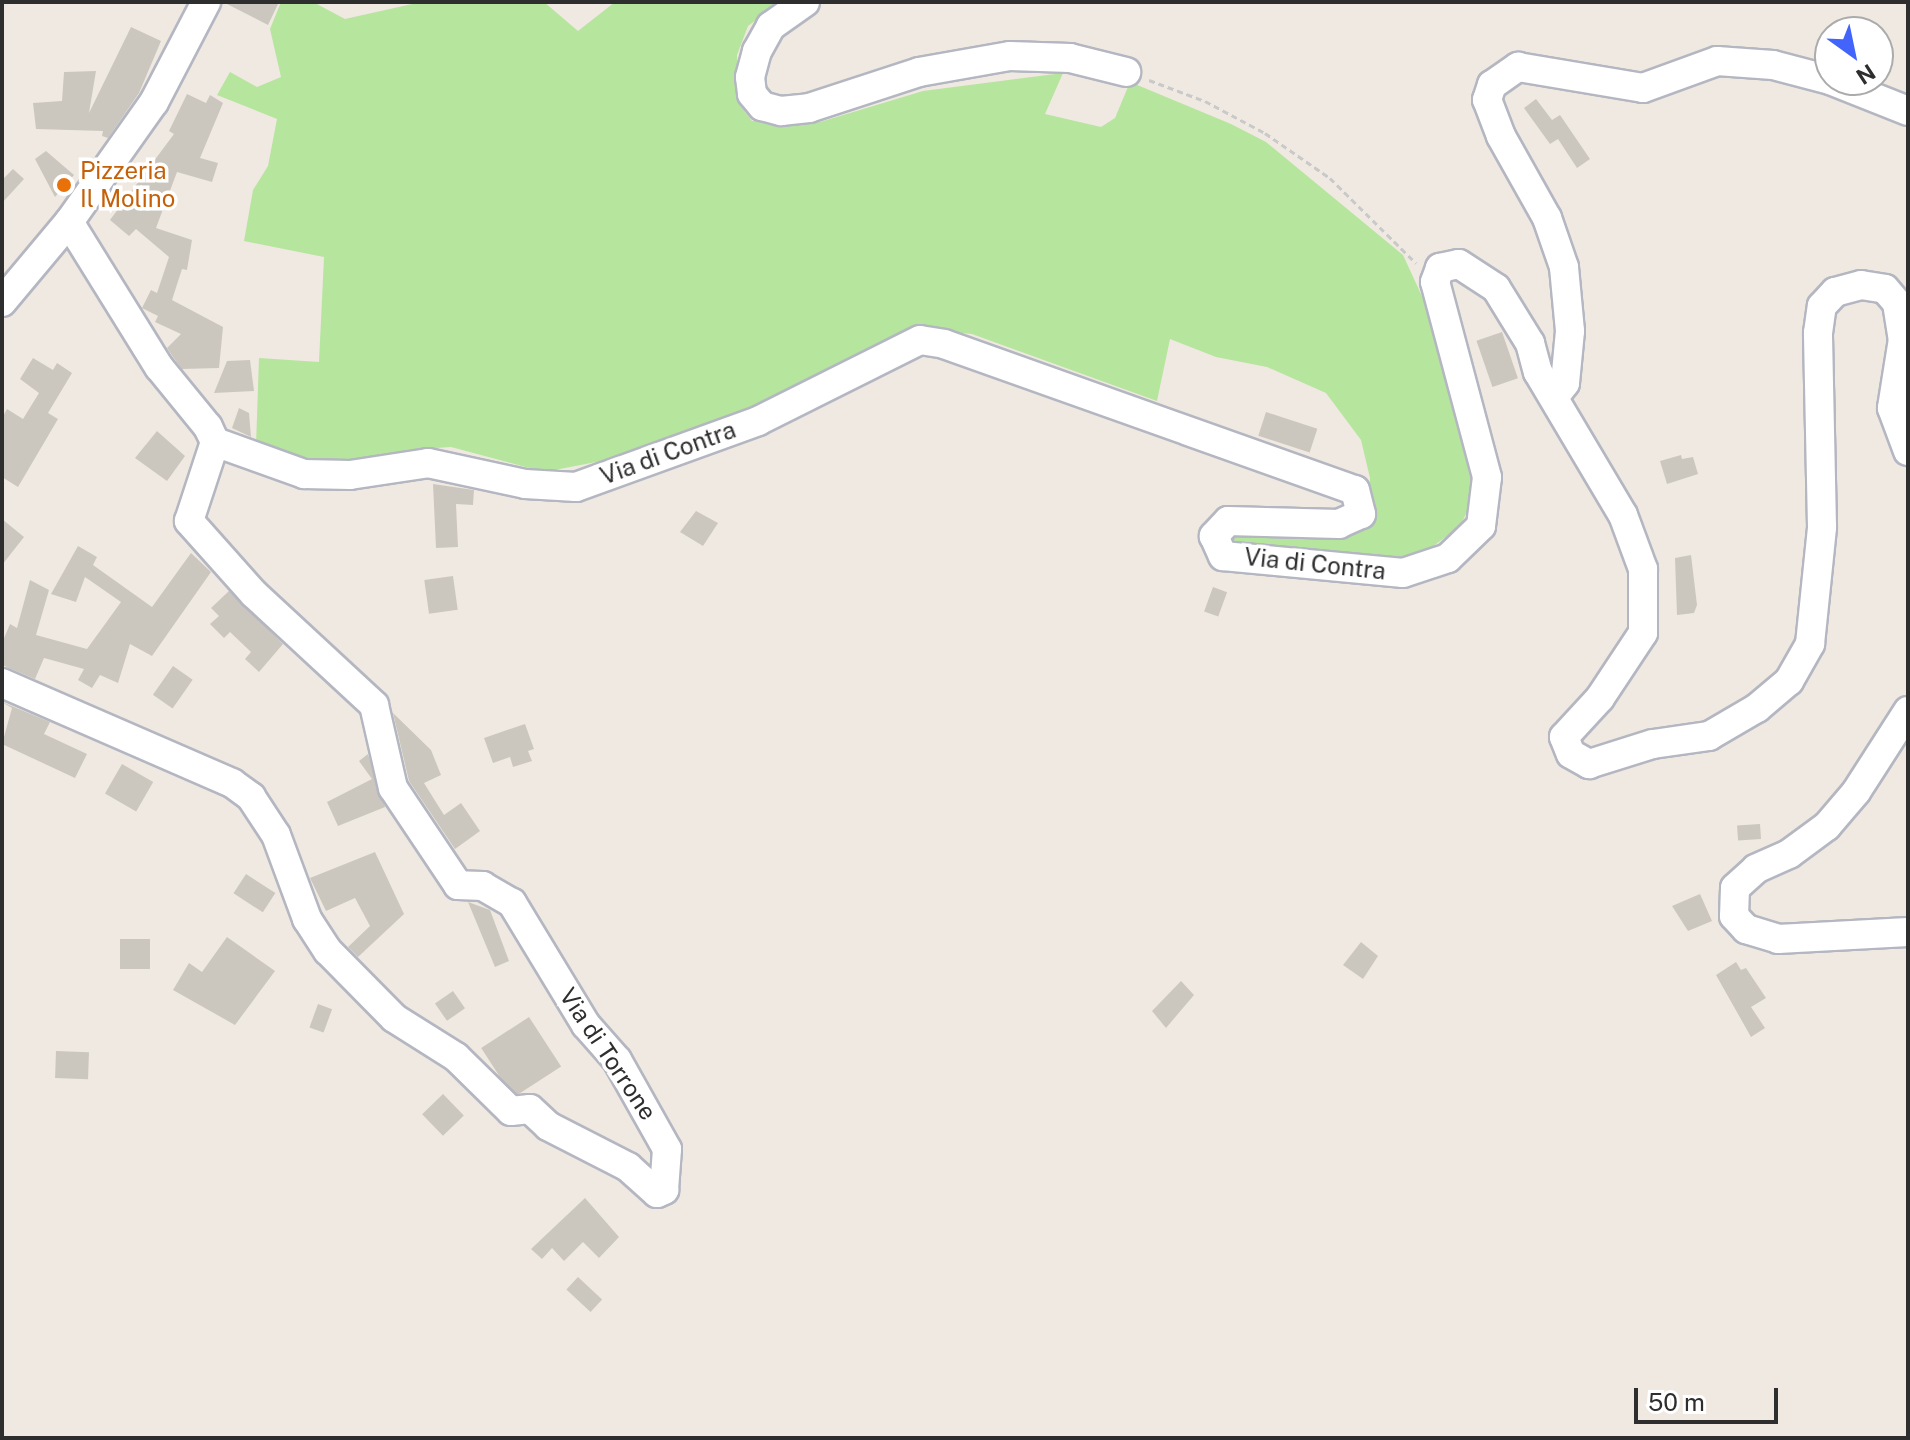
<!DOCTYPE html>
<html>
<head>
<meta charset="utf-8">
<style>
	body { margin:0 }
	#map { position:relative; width:1910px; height:1440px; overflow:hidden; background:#efe9e1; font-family:"Public Sans",sans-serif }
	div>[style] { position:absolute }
	.green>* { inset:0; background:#b6e59e }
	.building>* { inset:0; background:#cbc7bf; transform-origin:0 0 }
	.path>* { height:3px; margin-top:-1.5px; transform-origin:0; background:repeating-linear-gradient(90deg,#c9c9c9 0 6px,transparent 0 10px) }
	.roads { filter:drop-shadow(2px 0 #b4b7c1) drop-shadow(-2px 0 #b4b7c1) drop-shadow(0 2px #b4b7c1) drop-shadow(0 -2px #b4b7c1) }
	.minor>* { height:28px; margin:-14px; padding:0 14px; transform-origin:14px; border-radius:14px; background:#fff }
	.dots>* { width:22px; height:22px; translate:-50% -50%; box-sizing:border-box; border:4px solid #fff; border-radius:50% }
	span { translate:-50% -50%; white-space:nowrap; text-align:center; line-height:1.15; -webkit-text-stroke:7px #fff; paint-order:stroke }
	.food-label { font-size:24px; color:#c56008 }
	.left { translate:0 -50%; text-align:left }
	.street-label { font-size:24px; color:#2e2e2e }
	.frame { position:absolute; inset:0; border:4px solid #2e2e2e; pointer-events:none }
	.north { position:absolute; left:1814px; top:16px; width:80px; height:80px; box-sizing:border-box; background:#fff; border:2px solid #ababab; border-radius:50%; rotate:147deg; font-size:22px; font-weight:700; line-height:32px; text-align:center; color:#2e2e2e }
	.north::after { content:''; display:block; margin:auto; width:28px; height:36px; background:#4264fb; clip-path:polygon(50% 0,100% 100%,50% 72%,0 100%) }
	.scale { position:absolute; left:1634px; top:1388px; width:144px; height:36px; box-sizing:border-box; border:4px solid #2e2e2e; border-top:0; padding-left:10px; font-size:24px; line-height:28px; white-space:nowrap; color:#2e2e2e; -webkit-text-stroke:6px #fff; paint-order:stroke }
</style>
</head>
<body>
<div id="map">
	<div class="green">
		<i style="clip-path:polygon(281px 2px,313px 2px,345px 19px,421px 2px,544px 2px,578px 31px,615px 2px,780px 2px,748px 26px,737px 55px,738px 103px,752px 121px,820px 122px,923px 91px,1063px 73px,1045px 114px,1101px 127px,1115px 118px,1130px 82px,1231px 124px,1266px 142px,1403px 255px,1426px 305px,1470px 476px,1472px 502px,1460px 526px,1419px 557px,1388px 562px,1226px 546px,1222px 535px,1369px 511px,1370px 478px,1361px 440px,1326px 393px,1267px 367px,1216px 357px,1170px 339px,1157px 401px,972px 334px,923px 329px,842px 362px,772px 404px,617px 458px,544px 472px,451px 447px,406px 450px,361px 463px,294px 460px,256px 446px,259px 358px,319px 362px,324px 257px,244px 241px,253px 190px,268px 166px,277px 119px,217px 95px,230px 72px,257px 87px,281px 77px,270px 29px)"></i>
	</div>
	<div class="building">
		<i style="clip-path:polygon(223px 2px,279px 2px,268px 25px)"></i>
		<i style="clip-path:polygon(131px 27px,161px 41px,139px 93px,108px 138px,102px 136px,103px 131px,36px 129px,33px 103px,62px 101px,64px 72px,96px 71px,89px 113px)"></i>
		<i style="clip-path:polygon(187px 94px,206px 103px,210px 95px,223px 103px,200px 158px,218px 163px,212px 182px,177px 172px,156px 228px,192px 240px,187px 270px,182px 269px,172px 300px,223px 327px,219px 368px,182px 369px,173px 357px,167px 348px,181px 334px,155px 322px,158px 316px,142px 308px,151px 290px,157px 293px,169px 257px,136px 229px,129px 236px,110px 220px,174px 134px,169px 131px)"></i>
		<i style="clip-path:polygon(1536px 99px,1552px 120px,1560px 115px,1590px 159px,1577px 168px,1558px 139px,1550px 144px,1524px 108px)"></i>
		<i style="clip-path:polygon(46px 151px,74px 175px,55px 197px,35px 159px)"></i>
		<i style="clip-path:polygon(13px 169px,24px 179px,2px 203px,2px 180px)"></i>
		<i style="left:1502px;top:332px;width:49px;height:27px;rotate:71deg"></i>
		<i style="clip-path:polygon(33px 358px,53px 370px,57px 363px,72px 373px,48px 413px,58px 419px,18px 487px,2px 477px,2px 418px,7px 409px,23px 419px,39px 393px,20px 379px)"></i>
		<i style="clip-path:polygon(250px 360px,254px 391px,214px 393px,227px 361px)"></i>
		<i style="clip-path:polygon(239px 408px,249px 413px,251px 437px,232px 428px)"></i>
		<i style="left:1266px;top:412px;width:54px;height:25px;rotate:18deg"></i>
		<i style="clip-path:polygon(157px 431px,185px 456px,167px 481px,135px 458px)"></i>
		<i style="clip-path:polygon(1681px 455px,1682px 459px,1693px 457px,1698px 474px,1667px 484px,1660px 461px)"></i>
		<i style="clip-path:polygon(433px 484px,474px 490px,473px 505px,456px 504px,458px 547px,436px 548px)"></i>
		<i style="clip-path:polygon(696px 511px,718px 523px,703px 546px,680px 532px)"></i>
		<i style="clip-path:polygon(2px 519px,24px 537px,2px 565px)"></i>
		<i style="clip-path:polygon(78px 546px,97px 557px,93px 565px,152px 607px,191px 553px,211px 572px,152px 656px,130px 644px,118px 683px,100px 675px,92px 688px,78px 680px,84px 669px,44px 658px,35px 679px,2px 665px,2px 643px,10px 624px,17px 628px,30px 580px,49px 590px,36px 635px,87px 649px,121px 602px,85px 577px,76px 602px,51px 594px)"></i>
		<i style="clip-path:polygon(1691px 555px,1697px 605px,1694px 613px,1677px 615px,1675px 558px)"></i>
		<i style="left:453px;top:576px;width:34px;height:29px;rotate:82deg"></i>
		<i style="left:1213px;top:587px;width:15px;height:26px;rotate:20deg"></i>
		<i style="clip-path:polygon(229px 591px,283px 644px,259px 672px,245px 659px,251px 652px,230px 632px,224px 638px,210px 624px,219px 616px,211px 608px)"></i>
		<i style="left:173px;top:666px;width:24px;height:35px;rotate:35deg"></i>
		<i style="clip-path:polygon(2px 702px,50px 722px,44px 734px,87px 754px,75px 778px,2px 744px,12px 708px)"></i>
		<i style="clip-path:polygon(393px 713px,431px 750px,441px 775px,424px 783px,444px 815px,461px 803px,480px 831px,455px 849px,409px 781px)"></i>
		<i style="clip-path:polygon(525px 724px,534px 749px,528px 751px,532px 761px,513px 767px,510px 757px,493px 763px,484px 738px)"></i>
		<i style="clip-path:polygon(368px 754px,385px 807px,338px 826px,327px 802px,372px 779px,359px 761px)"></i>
		<i style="left:122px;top:764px;width:36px;height:34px;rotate:30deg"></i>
		<i style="left:1760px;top:824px;width:15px;height:23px;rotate:86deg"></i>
		<i style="clip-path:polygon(375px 852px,404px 914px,358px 957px,348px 947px,370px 926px,355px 898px,326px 911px,310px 878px)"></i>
		<i style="left:246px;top:874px;width:35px;height:23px;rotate:33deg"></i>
		<i style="clip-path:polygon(1700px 894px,1712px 921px,1688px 931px,1672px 906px)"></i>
		<i style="clip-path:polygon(468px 902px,490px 910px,509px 961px,495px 967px)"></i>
		<i style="clip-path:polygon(227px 937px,275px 971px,235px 1025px,173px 990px,189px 963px,202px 972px)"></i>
		<i style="left:120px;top:939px;width:30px;height:30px"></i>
		<i style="clip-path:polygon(1361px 942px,1378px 956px,1363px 979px,1343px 965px)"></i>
		<i style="clip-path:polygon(1736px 962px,1741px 970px,1746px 968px,1766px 998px,1751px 1007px,1765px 1028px,1751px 1037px,1716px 975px)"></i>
		<i style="clip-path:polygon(1181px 981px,1194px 995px,1166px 1028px,1152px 1011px)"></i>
		<i style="left:453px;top:991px;width:21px;height:22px;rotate:55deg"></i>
		<i style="left:318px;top:1004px;width:15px;height:25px;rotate:20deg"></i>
		<i style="left:529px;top:1017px;width:59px;height:57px;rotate:57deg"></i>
		<i style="left:56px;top:1051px;width:33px;height:27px;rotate:2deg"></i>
		<i style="left:443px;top:1094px;width:30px;height:29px;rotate:46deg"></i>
		<i style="clip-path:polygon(585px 1198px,619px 1237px,599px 1258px,583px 1242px,564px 1261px,552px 1248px,542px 1259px,531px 1249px)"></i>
		<i style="left:578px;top:1277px;width:33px;height:17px;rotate:43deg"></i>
	</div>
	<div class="path">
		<i style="left:1149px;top:80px;width:60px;rotate:20.6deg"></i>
		<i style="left:1205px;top:101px;width:68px;rotate:28.1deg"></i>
		<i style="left:1265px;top:133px;width:79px;rotate:34.7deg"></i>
		<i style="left:1330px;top:178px;width:121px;rotate:44.7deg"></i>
	</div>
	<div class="roads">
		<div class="minor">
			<i style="left:805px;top:2px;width:42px;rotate:144.8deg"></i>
			<i style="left:771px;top:26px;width:29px;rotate:119deg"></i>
			<i style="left:757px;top:51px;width:27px;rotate:105deg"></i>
			<i style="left:750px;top:77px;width:17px;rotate:83deg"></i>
			<i style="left:752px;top:94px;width:16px;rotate:50deg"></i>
			<i style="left:762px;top:106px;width:20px;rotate:15deg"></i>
			<i style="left:781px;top:111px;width:28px;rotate:-6deg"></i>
			<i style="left:809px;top:108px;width:116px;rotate:-18.1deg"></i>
			<i style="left:919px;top:72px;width:92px;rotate:-10deg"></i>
			<i style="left:1010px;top:56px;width:60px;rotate:1.9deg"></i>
			<i style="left:1070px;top:58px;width:58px;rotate:14deg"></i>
			<i style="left:69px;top:222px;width:171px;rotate:58.2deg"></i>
			<i style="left:159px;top:367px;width:77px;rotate:50.8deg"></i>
			<i style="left:208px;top:427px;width:17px;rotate:65deg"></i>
			<i style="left:215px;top:442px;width:95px;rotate:19.8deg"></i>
			<i style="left:304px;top:474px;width:46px;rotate:1.2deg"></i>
			<i style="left:350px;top:475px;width:79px;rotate:-8.7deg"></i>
			<i style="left:428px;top:463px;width:99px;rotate:12.2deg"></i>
			<i style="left:525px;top:484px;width:51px;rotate:3.4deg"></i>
			<i style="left:576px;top:487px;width:194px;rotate:-19.9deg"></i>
			<i style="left:758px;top:421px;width:181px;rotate:-26.6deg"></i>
			<i style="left:920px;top:340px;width:24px;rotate:9deg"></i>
			<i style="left:944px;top:344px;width:436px;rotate:19.6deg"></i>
			<i style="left:1355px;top:490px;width:25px;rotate:76deg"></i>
			<i style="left:1361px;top:514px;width:24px;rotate:156deg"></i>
			<i style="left:1339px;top:524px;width:111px;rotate:-178.5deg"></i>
			<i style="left:1228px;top:521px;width:21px;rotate:133deg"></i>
			<i style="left:1214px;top:536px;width:22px;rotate:66deg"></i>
			<i style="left:1223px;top:556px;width:181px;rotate:5.4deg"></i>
			<i style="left:1403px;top:573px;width:47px;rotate:-18.4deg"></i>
			<i style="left:1448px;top:558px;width:46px;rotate:-44.1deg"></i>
			<i style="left:1481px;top:526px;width:49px;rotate:-83deg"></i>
			<i style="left:1487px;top:477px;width:202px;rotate:-104.9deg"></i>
			<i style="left:1435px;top:282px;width:15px;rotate:-70deg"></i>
			<i style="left:1440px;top:268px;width:19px;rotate:-12deg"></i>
			<i style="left:1459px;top:264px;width:44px;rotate:33deg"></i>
			<i style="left:1496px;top:288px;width:65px;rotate:58.3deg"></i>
			<i style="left:1530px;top:343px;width:30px;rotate:75deg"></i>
			<i style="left:1538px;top:372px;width:166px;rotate:59.3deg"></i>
			<i style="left:1623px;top:515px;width:58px;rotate:69.7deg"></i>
			<i style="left:1643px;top:569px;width:64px;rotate:90deg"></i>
			<i style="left:1643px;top:633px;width:78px;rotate:123.5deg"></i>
			<i style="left:1600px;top:698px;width:53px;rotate:132.7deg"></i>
			<i style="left:1564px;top:737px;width:18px;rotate:68deg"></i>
			<i style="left:1571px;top:754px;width:21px;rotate:29deg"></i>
			<i style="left:1589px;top:764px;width:67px;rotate:-17.4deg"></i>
			<i style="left:1653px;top:744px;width:57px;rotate:-8.1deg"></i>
			<i style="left:1709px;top:736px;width:56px;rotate:-30.3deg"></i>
			<i style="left:1757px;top:708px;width:42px;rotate:-40.2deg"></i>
			<i style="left:1789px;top:681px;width:43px;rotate:-60.4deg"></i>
			<i style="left:1810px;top:644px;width:118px;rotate:-84.1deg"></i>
			<i style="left:1822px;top:527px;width:194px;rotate:-91.2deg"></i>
			<i style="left:1818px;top:333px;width:27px;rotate:-82deg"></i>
			<i style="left:1822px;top:306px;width:19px;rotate:-47deg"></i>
			<i style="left:1835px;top:292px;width:27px;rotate:-15deg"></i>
			<i style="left:1861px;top:285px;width:24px;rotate:9deg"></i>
			<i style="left:1885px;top:289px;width:18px;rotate:49deg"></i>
			<i style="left:1897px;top:303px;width:36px;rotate:81deg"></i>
			<i style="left:1903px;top:339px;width:70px;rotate:99.1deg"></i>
			<i style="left:1892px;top:408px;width:46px;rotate:69.6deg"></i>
			<i style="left:2px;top:302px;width:104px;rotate:-50.1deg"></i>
			<i style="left:69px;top:222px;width:147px;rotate:-54.7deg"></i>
			<i style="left:154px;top:102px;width:113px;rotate:-62.5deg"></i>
			<i style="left:1555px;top:396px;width:16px;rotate:-52deg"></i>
			<i style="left:1565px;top:383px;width:52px;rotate:-84.5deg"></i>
			<i style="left:1570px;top:331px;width:64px;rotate:-95.4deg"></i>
			<i style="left:1564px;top:267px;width:52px;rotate:-109.1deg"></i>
			<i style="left:1547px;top:218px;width:94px;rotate:-119.3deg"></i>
			<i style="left:1501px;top:136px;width:39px;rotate:-111deg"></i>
			<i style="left:1487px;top:100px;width:16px;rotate:-72deg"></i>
			<i style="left:1492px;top:85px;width:32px;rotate:-35deg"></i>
			<i style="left:1518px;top:67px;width:127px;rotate:9.5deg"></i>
			<i style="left:1643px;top:88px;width:79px;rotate:-20deg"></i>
			<i style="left:1717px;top:61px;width:56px;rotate:4.1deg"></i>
			<i style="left:1773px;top:65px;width:59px;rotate:14.7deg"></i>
			<i style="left:1830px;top:80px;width:84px;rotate:21.7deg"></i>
			<i style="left:2px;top:683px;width:251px;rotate:23.5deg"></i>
			<i style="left:232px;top:783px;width:24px;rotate:36deg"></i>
			<i style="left:251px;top:797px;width:45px;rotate:56.7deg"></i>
			<i style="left:276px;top:835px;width:90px;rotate:69.7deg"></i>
			<i style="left:307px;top:919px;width:38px;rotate:57deg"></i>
			<i style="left:328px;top:951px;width:94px;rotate:45.4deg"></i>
			<i style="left:394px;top:1018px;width:73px;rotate:32.2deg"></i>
			<i style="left:456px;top:1057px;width:77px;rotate:44.5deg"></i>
			<i style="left:511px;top:1111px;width:19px;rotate:-6deg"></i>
			<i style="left:530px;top:1109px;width:25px;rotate:43deg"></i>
			<i style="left:548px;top:1126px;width:90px;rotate:27.1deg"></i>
			<i style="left:628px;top:1167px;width:39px;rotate:42deg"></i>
			<i style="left:657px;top:1193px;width:8px;rotate:-23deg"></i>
			<i style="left:664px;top:1190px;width:41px;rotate:-85.8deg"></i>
			<i style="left:667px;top:1149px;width:102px;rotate:-119.3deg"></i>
			<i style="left:617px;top:1060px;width:47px;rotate:-131.5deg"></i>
			<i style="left:586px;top:1025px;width:143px;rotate:-121.2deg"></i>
			<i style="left:512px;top:903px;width:34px;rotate:-150deg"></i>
			<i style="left:483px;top:886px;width:25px;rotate:-178deg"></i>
			<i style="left:458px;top:885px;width:117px;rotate:-123.8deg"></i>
			<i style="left:393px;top:788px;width:85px;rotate:-102.9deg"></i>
			<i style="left:374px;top:705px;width:163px;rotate:-137.2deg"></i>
			<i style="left:254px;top:594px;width:98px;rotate:-131.7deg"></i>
			<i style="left:189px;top:521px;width:83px;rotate:-71.8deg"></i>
			<i style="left:1908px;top:711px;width:96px;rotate:122.7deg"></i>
			<i style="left:1856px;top:792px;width:45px;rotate:130.5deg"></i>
			<i style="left:1827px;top:826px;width:47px;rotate:143.6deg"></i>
			<i style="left:1789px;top:854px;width:36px;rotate:156deg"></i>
			<i style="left:1756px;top:869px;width:28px;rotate:138deg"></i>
			<i style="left:1735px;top:888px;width:28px;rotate:92deg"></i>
			<i style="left:1734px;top:916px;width:18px;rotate:47deg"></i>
			<i style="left:1746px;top:929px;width:34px;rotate:17deg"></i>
			<i style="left:1778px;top:939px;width:130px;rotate:-3.1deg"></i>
		</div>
	</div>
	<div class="dots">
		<i style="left:64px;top:185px;background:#e8710a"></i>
	</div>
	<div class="food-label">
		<span class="left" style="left:80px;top:185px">Pizzeria<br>Il Molino</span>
	</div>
	<div class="street-label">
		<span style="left:668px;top:453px;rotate:-20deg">Via di Contra</span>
		<span style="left:1315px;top:564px;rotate:6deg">Via di Contra</span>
		<span style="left:608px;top:1054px;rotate:56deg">Via di Torrone</span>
	</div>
	<div class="frame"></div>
	<div class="north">N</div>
	<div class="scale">50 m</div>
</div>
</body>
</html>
